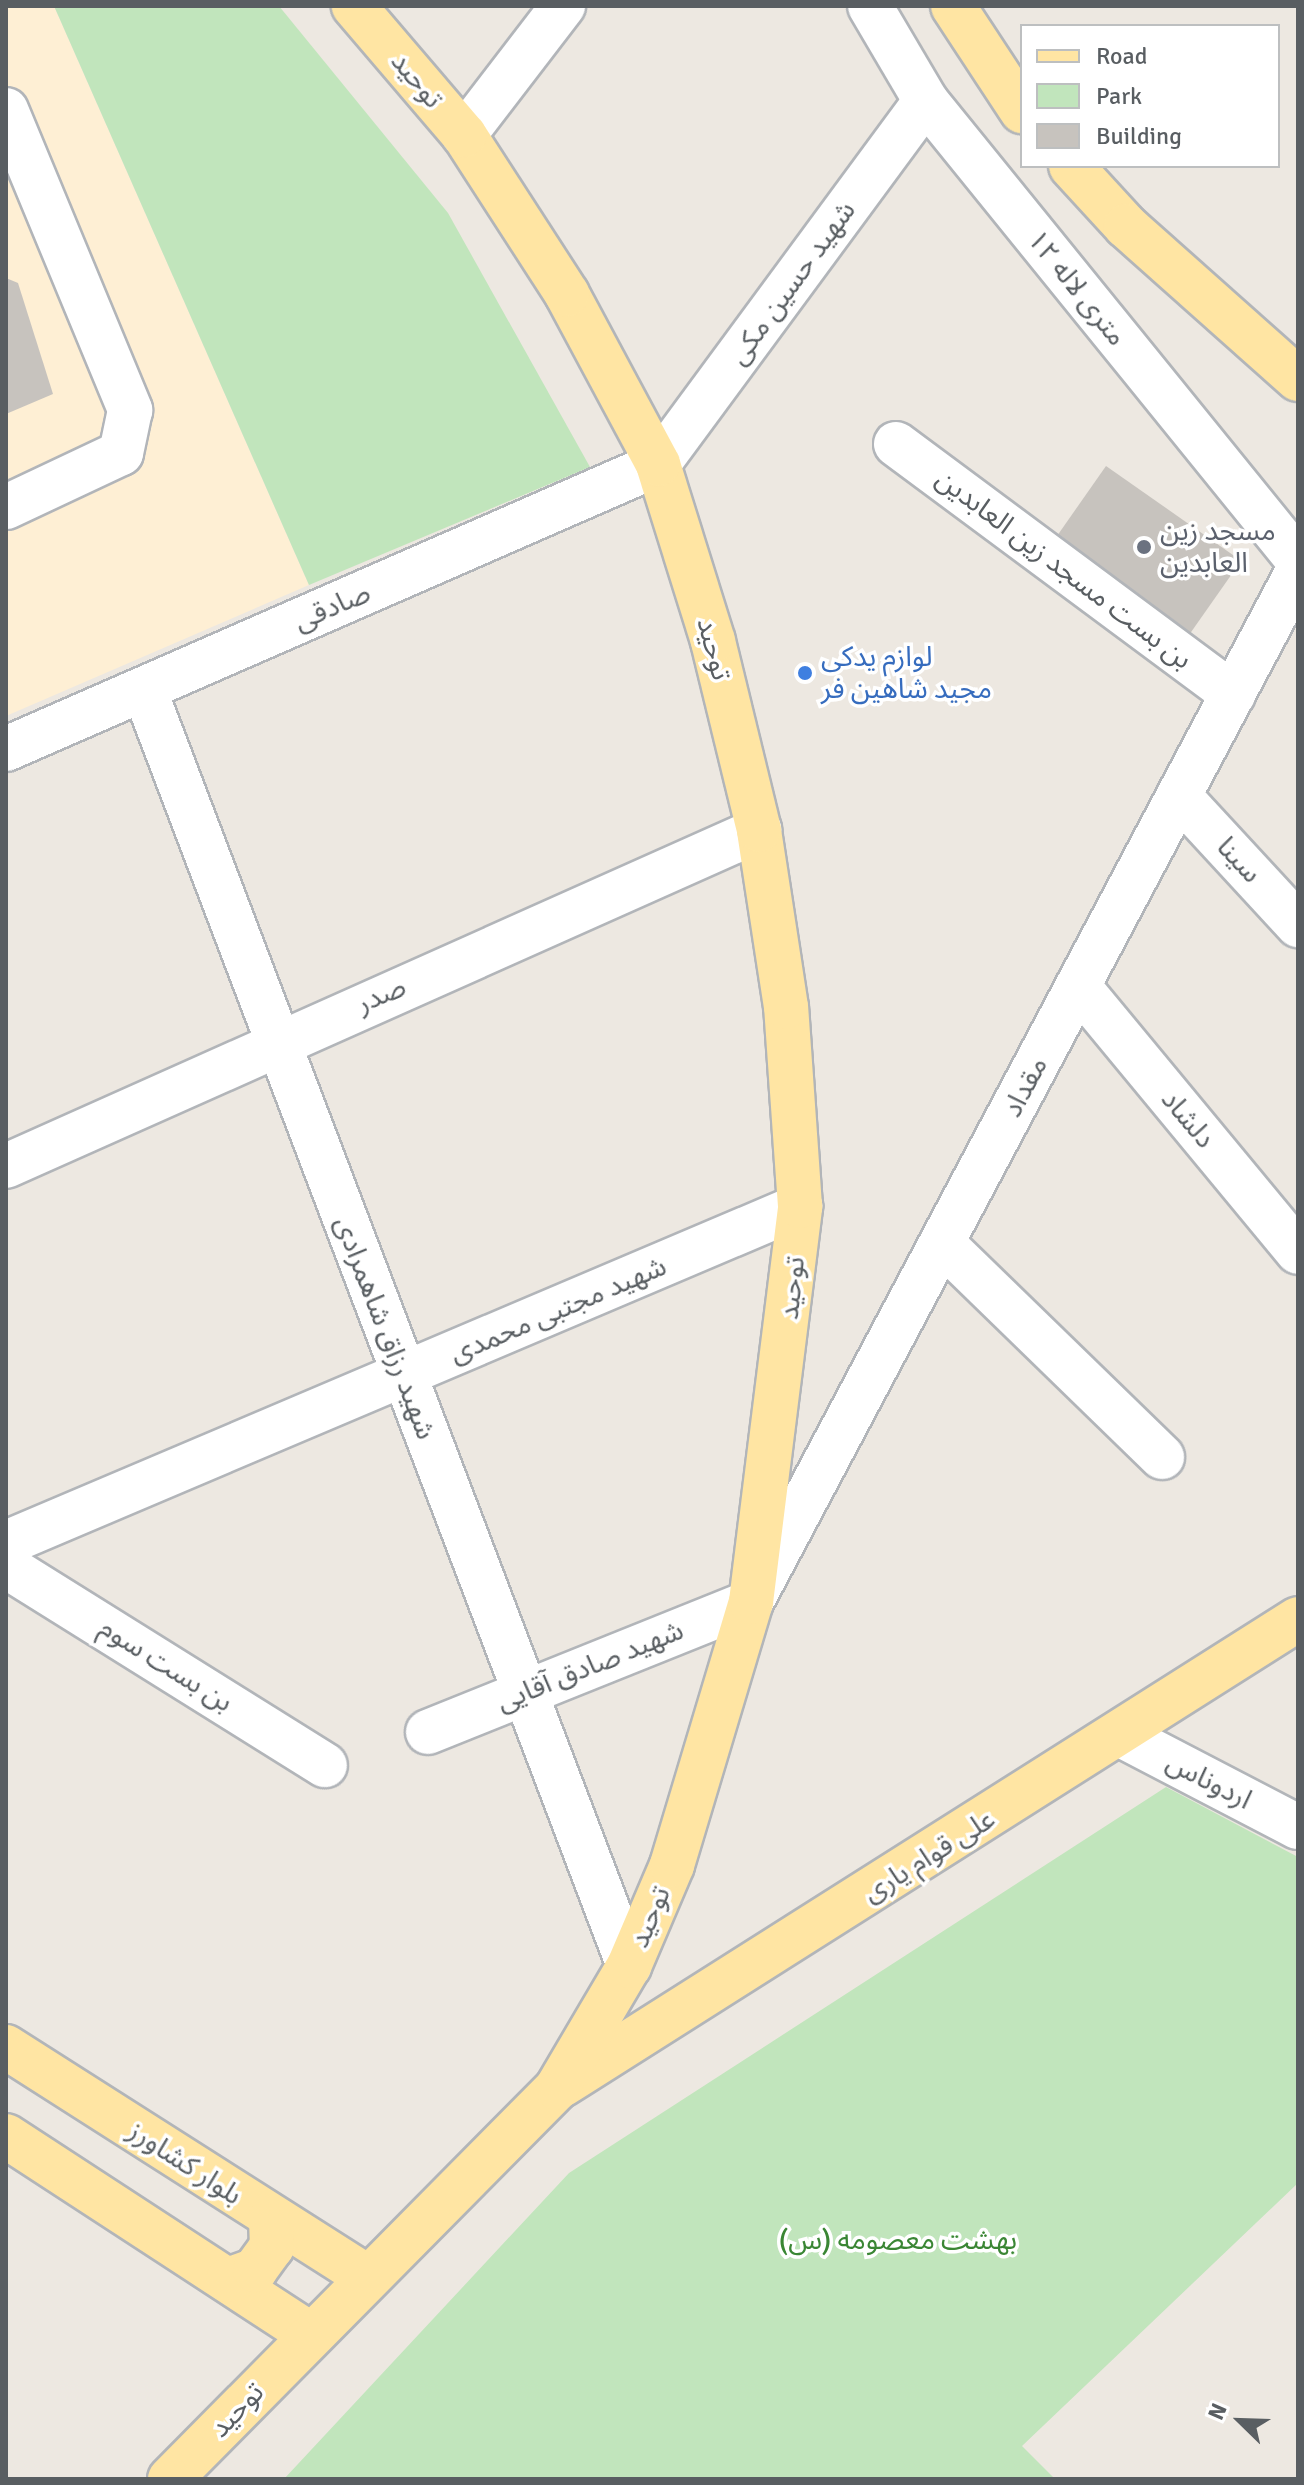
<!DOCTYPE html>
<html>
<head>
<meta charset="utf-8">
<style>
	body { margin:0 }
	#map { position:relative; width:1304px; height:2485px; overflow:hidden; background:#ede8e1; font-family:Signika,"Noto Sans Arabic",sans-serif }
	div>[style] { position:absolute }
	.commercial>* { inset:0; background:#feefd4 }
	.green>* { inset:0; background:#c1e5bc }
	.building>* { inset:0; background:#c7c3be; transform-origin:0 0 }
	.roads { filter:drop-shadow(2px 0 #b2b5b9) drop-shadow(-2px 0 #b2b5b9) drop-shadow(0 2px #b2b5b9) drop-shadow(0 -2px #b2b5b9) }
	.minor>* { height:44px; margin:-22px; padding:0 22px; transform-origin:22px; border-radius:22px; background:#fff }
	.major>* { height:44px; margin:-22px; padding:0 22px; transform-origin:22px; border-radius:22px; background:#ffe5a3 }
	.dots>* { width:22px; height:22px; translate:-50% -50%; box-sizing:border-box; border:4px solid #fff; border-radius:50% }
	span { translate:-50% -50%; white-space:nowrap; text-align:center; line-height:1.15; -webkit-text-stroke:7px #fff; paint-order:stroke }
	.street-label { font-size:28px; color:#595e62 }
	.worship-label { font-size:28px; color:#5b616d }
	.left { translate:0 -50%; text-align:left }
	.shop-label { font-size:28px; color:#366cbe }
	.park-label { font-size:28px; color:#3a8634 }
	.frame { position:absolute; inset:0; border:8px solid #595e62; pointer-events:none }
	.legend { position:absolute; left:1020px; top:24px; width:260px; height:144px; box-sizing:border-box; background:#fff; border:2px solid #bdbfc0; margin:0; padding:10px 14px; list-style:none; font-size:24px; color:#595e62 }
	.legend li { display:flex; align-items:center; gap:16px; height:40px }
	.legend b { width:40px; border:2px solid #bdbfc0 }
	.north { position:absolute; left:1200px; top:2381px; width:80px; height:80px; -webkit-text-stroke:6px #fff; paint-order:stroke; rotate:293deg; font-size:22px; font-weight:700; line-height:32px; text-align:center; color:#595e62 }
	.north::after { content:''; display:block; margin:auto; width:28px; height:36px; background:#595e62; clip-path:polygon(50% 0,100% 100%,50% 72%,0 100%) }
</style>
</head>
<body>
<div id="map">
	<div class="commercial">
		<i style="clip-path:polygon(6px 6px,54px 6px,309px 585px,6px 716px)"></i>
	</div>
	<div class="green">
		<i style="clip-path:polygon(54px 6px,279px 6px,448px 213px,590px 467px,309px 585px)"></i>
		<i style="clip-path:polygon(1166px 1787px,1298px 1857px,1298px 2183px,1022px 2446px,1055px 2479px,284px 2479px,569px 2173px)"></i>
	</div>
	<div class="building">
		<i style="clip-path:polygon(6px 278px,18px 283px,53px 394px,6px 414px)"></i>
		<i style="left:1106px;top:466px;width:165px;height:90px;rotate:35deg"></i>
	</div>
	<div class="roads">
		<div class="minor">
			<i style="left:870px;top:6px;width:110px;rotate:59.5deg"></i>
			<i style="left:926px;top:101px;width:591px;rotate:50.98deg"></i>
			<i style="left:6px;top:110px;width:325px;rotate:67.5deg"></i>
			<i style="left:130px;top:410px;width:44px;rotate:101.8deg"></i>
			<i style="left:121px;top:453px;width:127px;rotate:154.8deg"></i>
			<i style="left:464px;top:135px;width:163px;rotate:-52.5deg"></i>
			<i style="left:896px;top:444px;width:420px;rotate:36.6deg"></i>
			<i style="left:144px;top:689px;width:1366px;rotate:69.2deg"></i>
			<i style="left:6px;top:749px;width:712px;rotate:-23.61deg"></i>
			<i style="left:658px;top:464px;width:451px;rotate:-53.6deg"></i>
			<i style="left:1179px;top:796px;width:176px;rotate:47.3deg"></i>
			<i style="left:1078px;top:986px;width:345px;rotate:50.4deg"></i>
			<i style="left:6px;top:1166px;width:825px;rotate:-24.05deg"></i>
			<i style="left:942px;top:1243px;width:307px;rotate:44.2deg"></i>
			<i style="left:6px;top:1543px;width:863px;rotate:-23deg"></i>
			<i style="left:6px;top:1566px;width:376px;rotate:32deg"></i>
			<i style="left:428px;top:1732px;width:348px;rotate:-21.9deg"></i>
			<i style="left:751px;top:1602px;width:1167px;rotate:-62.05deg"></i>
			<i style="left:1121px;top:1735px;width:199px;rotate:27.5deg"></i>
		</div>
		<div class="major">
			<i style="left:953px;top:6px;width:126px;rotate:56.7deg"></i>
			<i style="left:1071px;top:166px;width:81px;rotate:47.5deg"></i>
			<i style="left:1126px;top:226px;width:230px;rotate:41.7deg"></i>
			<i style="left:6px;top:2047px;width:427px;rotate:32.5deg"></i>
			<i style="left:562px;top:2085px;width:871px;rotate:-32.34deg"></i>
			<i style="left:6px;top:2136px;width:363px;rotate:33.1deg"></i>
			<i style="left:228px;top:2280px;width:29px;rotate:-20deg"></i>
			<i style="left:255px;top:2270px;width:29px;rotate:-54deg"></i>
			<i style="left:272px;top:2247px;width:29px;rotate:-92deg"></i>
			<i style="left:170px;top:2479px;width:550px;rotate:-45.29deg"></i>
			<i style="left:557px;top:2088px;width:142px;rotate:-59.5deg"></i>
			<i style="left:629px;top:1966px;width:110px;rotate:-66.9deg"></i>
			<i style="left:672px;top:1865px;width:275px;rotate:-73.3deg"></i>
			<i style="left:751px;top:1602px;width:399px;rotate:-82.9deg"></i>
			<i style="left:800px;top:1206px;width:199px;rotate:-94deg"></i>
			<i style="left:786px;top:1007px;width:179px;rotate:-98.7deg"></i>
			<i style="left:759px;top:830px;width:195px;rotate:-103.7deg"></i>
			<i style="left:713px;top:641px;width:185px;rotate:-107.3deg"></i>
			<i style="left:658px;top:464px;width:193px;rotate:-118.2deg"></i>
			<i style="left:567px;top:294px;width:189px;rotate:-122.9deg"></i>
			<i style="left:464px;top:135px;width:170px;rotate:-130.5deg"></i>
		</div>
	</div>
	<div class="dots">
		<i style="left:1144px;top:547px;background:#6b7280"></i>
		<i style="left:805px;top:673px;background:#3f7fe0"></i>
	</div>
	<div class="street-label">
		<span style="left:417px;top:80px;rotate:50deg">توحید</span>
		<span style="left:792px;top:283px;rotate:-54deg">شهید حسین مکی</span>
		<span style="left:1077px;top:288px;rotate:51deg">۱۲ متری لاله</span>
		<span style="left:1064px;top:569px;rotate:37deg">بن بست مسجد زین العابدین</span>
		<span style="left:332px;top:607px;rotate:-24deg">صادقی</span>
		<span style="left:714px;top:649px;rotate:75deg">توحید</span>
		<span style="left:1239px;top:860px;rotate:47deg">سینا</span>
		<span style="left:381px;top:995px;rotate:-24deg">صدر</span>
		<span style="left:1025px;top:1087px;rotate:-62deg">مقداد</span>
		<span style="left:1188px;top:1119px;rotate:50deg">دلشاد</span>
		<span style="left:792px;top:1288px;rotate:-84deg">توحید</span>
		<span style="left:558px;top:1310px;rotate:-23deg">شهید مجتبی محمدی</span>
		<span style="left:385px;top:1328px;rotate:69deg">شهید رزاق شاهمرادی</span>
		<span style="left:166px;top:1665px;rotate:32deg">بن بست سوم</span>
		<span style="left:590px;top:1666px;rotate:-22deg">شهید صادق آقایی</span>
		<span style="left:1209px;top:1781px;rotate:27deg">اردوناس</span>
		<span style="left:929px;top:1856px;rotate:-32deg">علی قوام یاری</span>
		<span style="left:650px;top:1917px;rotate:-67deg">توحید</span>
		<span style="left:185px;top:2163px;rotate:33deg">بلوار کشاورز</span>
		<span style="left:237px;top:2410px;rotate:-46deg">توحید</span>
	</div>
	<div class="worship-label">
		<span class="left" style="left:1160px;top:547px">مسجد زین<br>العابدین</span>
	</div>
	<div class="shop-label">
		<span class="left" style="left:821px;top:673px">لوازم یدکی<br>مجید شاهین فر</span>
	</div>
	<div class="park-label">
		<span style="left:898px;top:2240px">(بهشت معصومه (س</span>
	</div>
	<div class="frame"></div>
	<ul class="legend">
	<li><b style="height:10px;background:#ffe5a3"></b>Road</li>
	<li><b style="height:22px;background:#c1e5bc"></b>Park</li>
	<li><b style="height:22px;background:#c7c3be"></b>Building</li>
	</ul>
	<div class="north">N</div>
</div>
</body>
</html>
